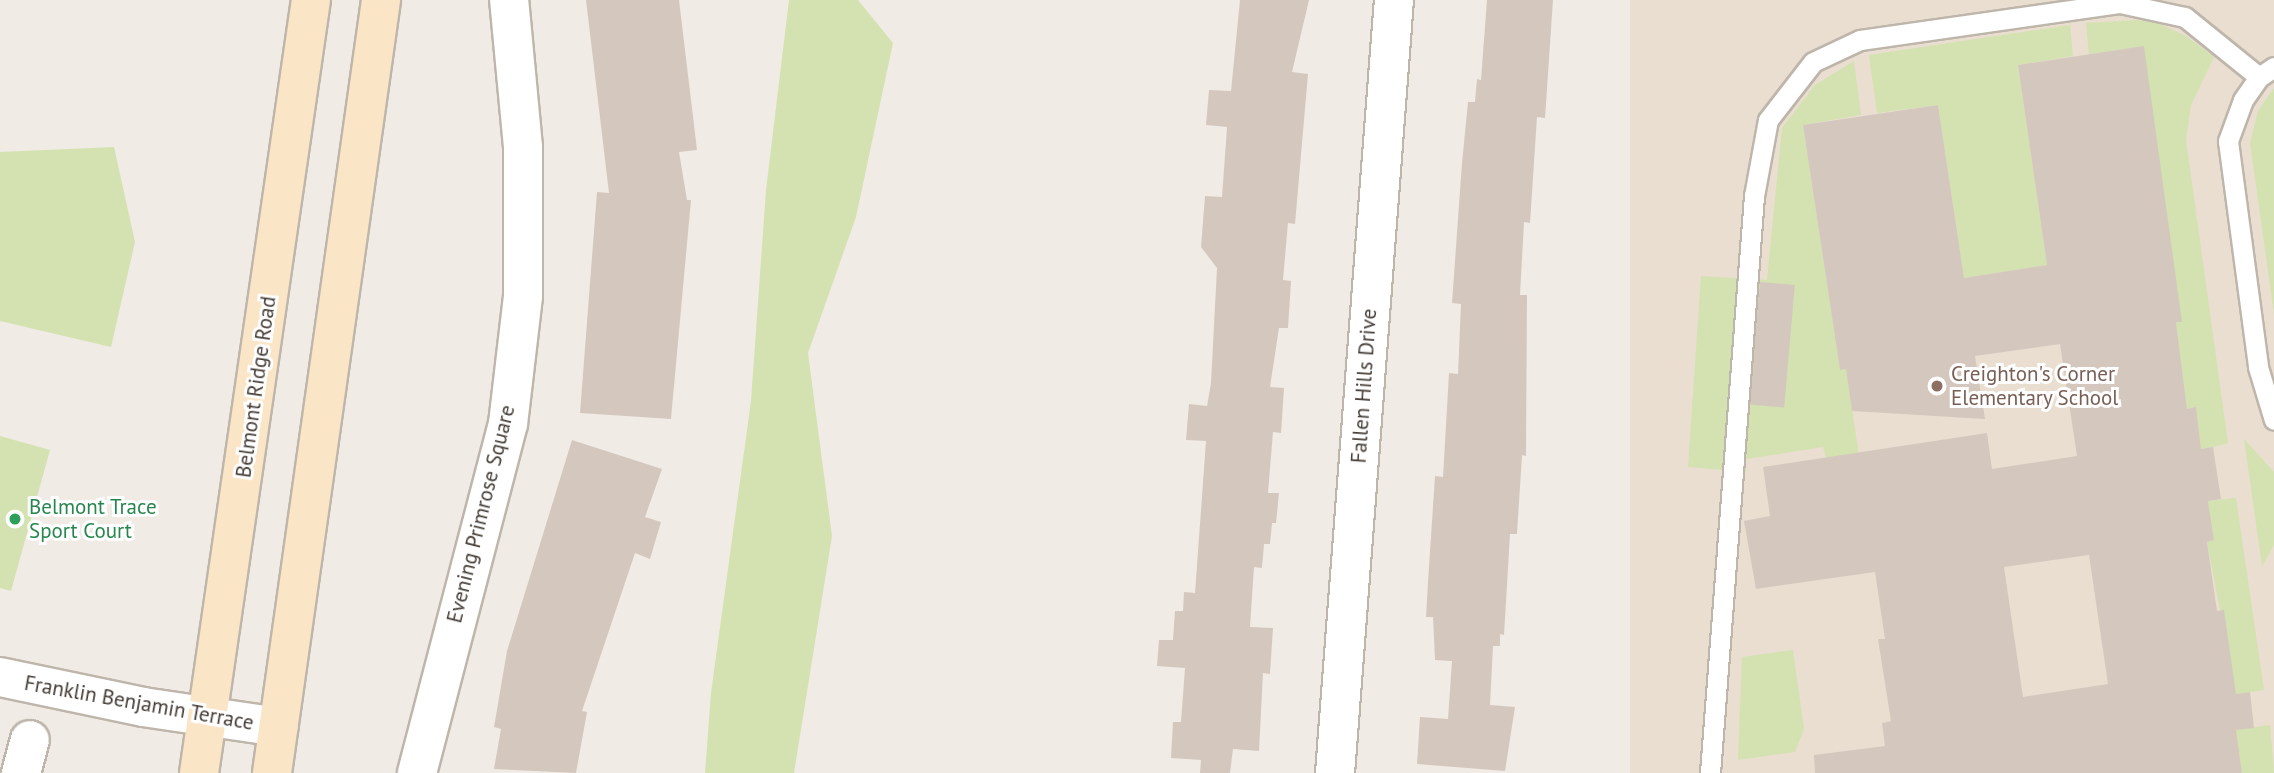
<!DOCTYPE html>
<html>
<head>
<meta charset="utf-8">
<style>
	body { margin:0 }
	#map { position:relative; width:2274px; height:773px; overflow:hidden; background:#f1ebe5; font-family:"PT Sans",sans-serif }
	div>[style] { position:absolute }
	.education>* { inset:0; background:#e9ded0; transform-origin:0 0 }
	.green>* { inset:0; background:#d3e2b0 }
	.building>* { inset:0; background:#d4c8be; transform-origin:0 0 }
	.roads { filter:drop-shadow(2px 0 #beb5ab) drop-shadow(-2px 0 #beb5ab) drop-shadow(0 2px #beb5ab) drop-shadow(0 -2px #beb5ab) }
	.service>* { height:19px; margin:-9.5px; padding:0 9.5px; transform-origin:9.5px; border-radius:9.5px; background:#fff }
	.minor>* { height:38px; margin:-19px; padding:0 19px; transform-origin:19px; border-radius:19px; background:#fff }
	.secondary>* { height:38px; margin:-19px; padding:0 19px; transform-origin:19px; border-radius:19px; background:#fae5c6 }
	.dots>* { width:19px; height:19px; translate:-50% -50%; box-sizing:border-box; border:4px solid #fff; border-radius:50% }
	span { translate:-50% -50%; white-space:nowrap; text-align:center; line-height:1.15; -webkit-text-stroke:6px #fff; paint-order:stroke }
	.education-label { font-size:21px; color:#785e54 }
	.left { translate:0 -50%; text-align:left }
	.street-label { font-size:21px; color:#433b35 }
	.leisure-label { font-size:21px; color:#27864d }
</style>
</head>
<body>
<div id="map">
	<div class="education">
		<i style="left:1630px;top:0;width:644px;height:775px"></i>
	</div>
	<div class="green">
		<i style="clip-path:polygon(789px 0,858px 0,893px 43px,856px 217px,808px 353px,832px 536px,794px 773px,705px 773px,711px 693px,751px 401px,766px 190px)"></i>
		<i style="clip-path:polygon(2137px 20px,2158px 23px,2186px 36px,2214px 57px,2191px 105px,2186px 140px,2228px 443px,2213px 447px,2201px 449px,2196px 407px,2187px 409px,2176px 322px,2181px 322px,2143px 47px,2089px 54px,2086px 23px)"></i>
		<i style="clip-path:polygon(2070px 25px,2073px 56px,2018px 65px,2047px 265px,1964px 278px,1938px 105px,1877px 113px,1869px 55px)"></i>
		<i style="clip-path:polygon(1854px 61px,1861px 115px,1803px 125px,1840px 370px,1846px 369px,1862px 476px,1826px 457px,1823px 447px,1746px 459px,1746px 472px,1688px 467px,1701px 276px,1767px 280px,1782px 128px,1815px 85px)"></i>
		<i style="clip-path:polygon(2274px 88px,2274px 314px,2250px 143px,2258px 111px)"></i>
		<i style="clip-path:polygon(114px 147px,135px 242px,111px 347px,0 321px,0 152px)"></i>
		<i style="clip-path:polygon(0 436px,50px 450px,11px 591px,0 588px)"></i>
		<i style="clip-path:polygon(2244px 439px,2274px 472px,2274px 545px,2262px 566px)"></i>
		<i style="clip-path:polygon(2236px 498px,2264px 690px,2236px 694px,2207px 542px,2214px 540px,2208px 501px)"></i>
		<i style="clip-path:polygon(1793px 650px,1804px 729px,1795px 752px,1738px 760px,1742px 657px)"></i>
		<i style="clip-path:polygon(2270px 725px,2274px 773px,2242px 773px,2236px 730px)"></i>
	</div>
	<div class="building">
		<i style="clip-path:polygon(586px 0,679px 0,697px 150px,679px 152px,687px 200px,691px 200px,671px 419px,580px 413px,597px 192px,609px 193px)"></i>
		<i style="clip-path:polygon(1240px 0,1309px 0,1292px 72px,1308px 74px,1295px 224px,1288px 223px,1283px 280px,1291px 281px,1288px 328px,1279px 328px,1270px 387px,1284px 388px,1281px 433px,1273px 432px,1268px 493px,1279px 493px,1276px 523px,1272px 523px,1270px 544px,1264px 544px,1262px 568px,1254px 567px,1250px 627px,1273px 628px,1270px 674px,1263px 673px,1259px 751px,1233px 749px,1230px 773px,1200px 773px,1201px 760px,1171px 758px,1173px 722px,1181px 722px,1185px 668px,1157px 666px,1159px 640px,1173px 640px,1175px 611px,1183px 611px,1184px 592px,1195px 593px,1206px 441px,1186px 440px,1189px 404px,1207px 406px,1211px 383px,1217px 268px,1201px 247px,1205px 196px,1222px 197px,1227px 127px,1206px 125px,1209px 90px,1231px 91px)"></i>
		<i style="clip-path:polygon(1487px 0,1553px 0,1545px 118px,1537px 117px,1530px 223px,1524px 222px,1520px 295px,1527px 295px,1526px 456px,1522px 455px,1517px 534px,1510px 534px,1504px 635px,1500px 634px,1500px 646px,1493px 646px,1490px 705px,1515px 707px,1505px 771px,1417px 764px,1420px 717px,1448px 719px,1452px 661px,1435px 660px,1433px 617px,1426px 617px,1428px 582px,1435px 476px,1443px 477px,1449px 373px,1458px 374px,1461px 304px,1452px 303px,1462px 163px,1468px 102px,1475px 102px,1477px 79px,1481px 80px)"></i>
		<i style="clip-path:polygon(evenodd,2144px 46px,2182px 322px,2176px 322px,2187px 409px,2196px 407px,2201px 449px,2213px 447px,2221px 499px,2208px 501px,2214px 540px,2207px 542px,2217px 611px,2224px 610px,2236px 694px,2250px 692px,2254px 728px,2236px 730px,2242px 773px,1815px 773px,1814px 755px,1885px 746px,1882px 723px,1891px 721px,1878px 639px,1885px 639px,1875px 572px,1756px 589px,1744px 521px,1770px 516px,1763px 467px,1987px 433px,1992px 469px,2077px 456px,2060px 344px,1975px 356px,1985px 419px,1852px 411px,1846px 369px,1840px 370px,1803px 125px,1938px 105px,1964px 278px,2047px 265px,2018px 65px,2144px 46px,2089px 555px,2108px 684px,2023px 697px,2004px 567px,2089px 555px)"></i>
		<i style="left:1760px;top:282px;width:35px;height:123px;rotate:5deg"></i>
		<i style="clip-path:polygon(572px 440px,662px 469px,645px 517px,661px 522px,650px 559px,635px 553px,582px 711px,587px 712px,576px 773px,494px 769px,501px 729px,494px 727px,507px 651px)"></i>
	</div>
	<div class="roads">
		<div class="service">
			<i style="left:2274px;top:67px;width:18px;rotate:146deg"></i>
			<i style="left:2259px;top:77px;width:28px;rotate:125deg"></i>
			<i style="left:2243px;top:100px;width:44px;rotate:110.1deg"></i>
			<i style="left:2228px;top:141px;width:228px;rotate:82.4deg"></i>
			<i style="left:2258px;top:367px;width:55px;rotate:73.2deg"></i>
			<i style="left:1710px;top:773px;width:579px;rotate:-85.64deg"></i>
			<i style="left:1754px;top:196px;width:77px;rotate:-79.6deg"></i>
			<i style="left:1768px;top:120px;width:73px;rotate:-52.2deg"></i>
			<i style="left:1813px;top:62px;width:52px;rotate:-25.1deg"></i>
			<i style="left:1860px;top:40px;width:263px;rotate:-8.1deg"></i>
			<i style="left:2120px;top:3px;width:66px;rotate:12.2deg"></i>
			<i style="left:2185px;top:17px;width:95px;rotate:39deg"></i>
		</div>
		<div class="minor">
			<i style="left:0;top:677px;width:146px;rotate:11.8deg"></i>
			<i style="left:143px;top:707px;width:137px;rotate:8.4deg"></i>
			<i style="left:21px;top:773px;width:34px;rotate:-75deg"></i>
			<i style="left:417px;top:773px;width:361px;rotate:-75.4deg"></i>
			<i style="left:508px;top:424px;width:129px;rotate:-83.3deg"></i>
			<i style="left:523px;top:296px;width:149px;rotate:-90deg"></i>
			<i style="left:523px;top:147px;width:148px;rotate:-95.4deg"></i>
			<i style="left:1335px;top:773px;width:775px;rotate:-85.64deg"></i>
		</div>
		<div class="secondary">
			<i style="left:199px;top:773px;width:781px;rotate:-81.76deg"></i>
			<i style="left:272px;top:773px;width:781px;rotate:-81.97deg"></i>
		</div>
	</div>
	<div class="dots">
		<i style="left:1937px;top:386px;background:#8d6e63"></i>
		<i style="left:15px;top:519px;background:#2e9e5b"></i>
	</div>
	<div class="education-label">
		<span class="left" style="left:1951px;top:386px">Creighton's Corner<br>Elementary School</span>
	</div>
	<div class="street-label">
		<span style="left:1364px;top:386px;rotate:-86deg">Fallen Hills Drive</span>
		<span style="left:256px;top:387px;rotate:-82deg">Belmont Ridge Road</span>
		<span style="left:481px;top:514px;rotate:-76deg">Evening Primrose Square</span>
		<span style="left:139px;top:703px;rotate:10deg">Franklin Benjamin Terrace</span>
	</div>
	<div class="leisure-label">
		<span class="left" style="left:29px;top:519px">Belmont Trace<br>Sport Court</span>
	</div>
</div>
</body>
</html>
